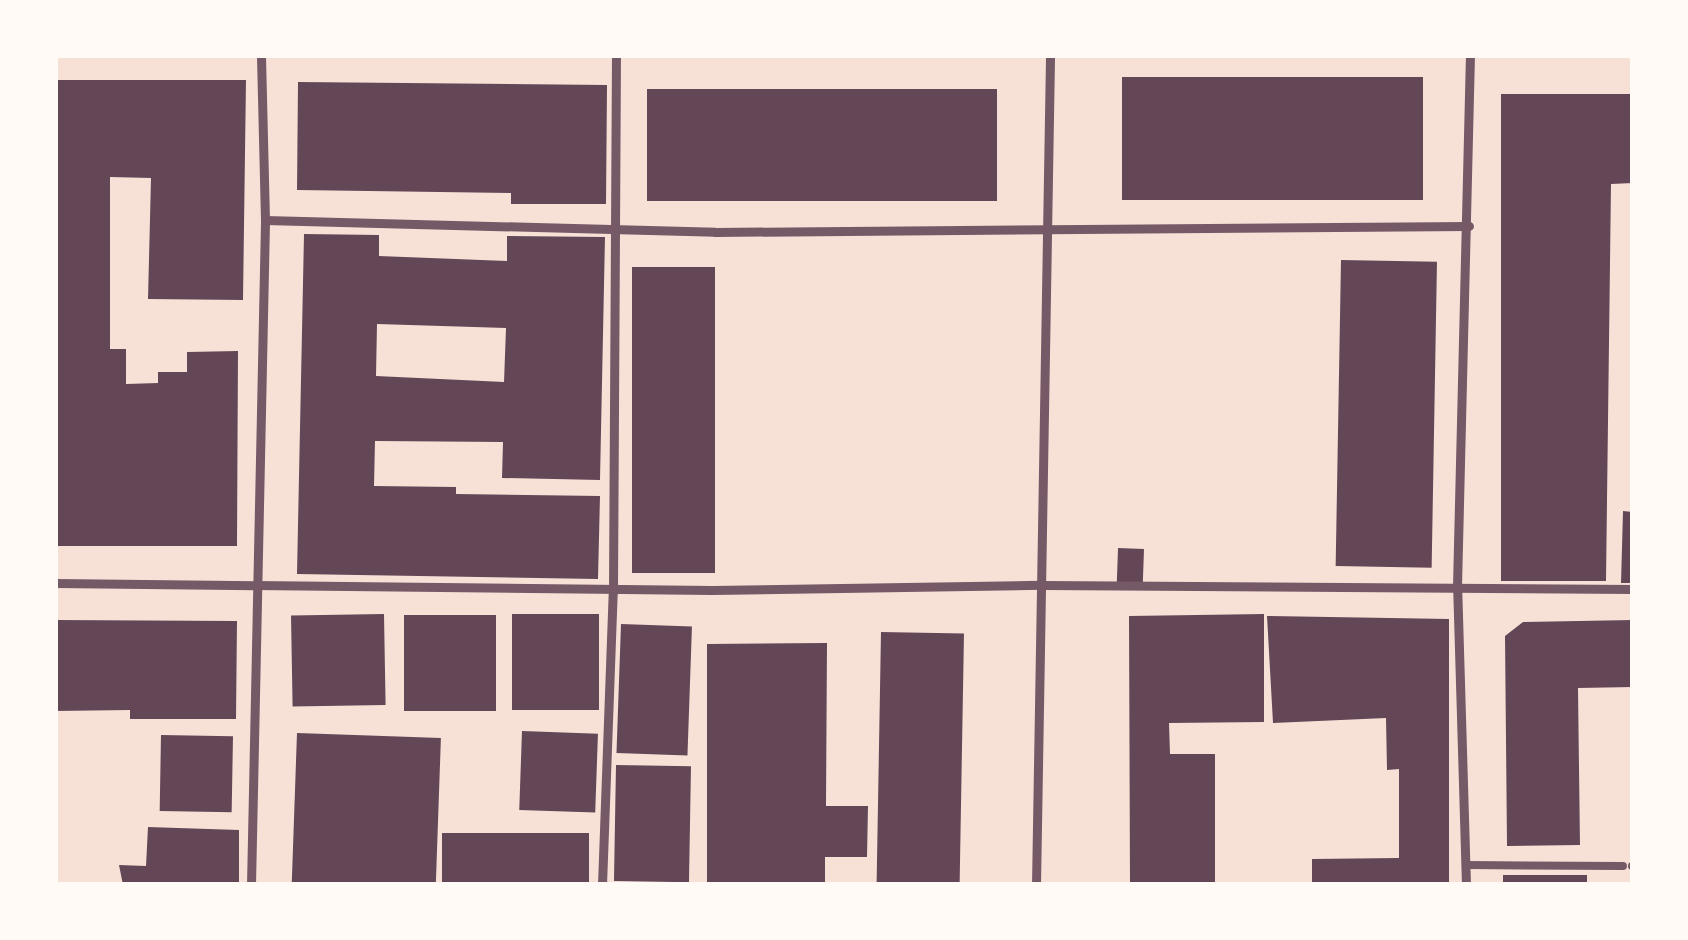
<!DOCTYPE html>
<html>
<head>
<meta charset="utf-8">
<style>
	body { margin:0 }
	#map { position:relative; width:1688px; height:940px; overflow:hidden; background:#f7e1d7; font-family:"Source Sans 3",sans-serif }
	div>[style] { position:absolute }
	.building>* { inset:0; background:#644757; transform-origin:0 0 }
	.service>* { height:8px; margin:-4px; padding:0 4px; transform-origin:4px; border-radius:4px; background:#755966 }
	.pedestrian>* { height:9px; margin:-4.5px; padding:0 4.5px; transform-origin:4.5px; border-radius:4.5px; background:#755966 }
	span { translate:-50% -50%; white-space:nowrap; text-align:center; line-height:1.15; -webkit-text-stroke:8px #fffaf5; paint-order:stroke }
	.frame { position:absolute; inset:0; border:58px solid #fffaf5; pointer-events:none }
</style>
</head>
<body>
<div id="map">
	<div class="building">
		<i style="left:1122px;top:77px;width:301px;height:123px"></i>
		<i style="clip-path:polygon(55px 80px,246px 80px,243px 300px,148px 299px,151px 178px,110px 177px,110px 349px,126px 349px,126px 384px,158px 383px,158px 372px,187px 372px,187px 352px,238px 351px,237px 546px,55px 546px)"></i>
		<i style="clip-path:polygon(298px 82px,607px 85px,606px 204px,511px 204px,511px 193px,297px 190px)"></i>
		<i style="left:647px;top:89px;width:350px;height:112px"></i>
		<i style="clip-path:polygon(1501px 94px,1633px 94px,1633px 183px,1611px 184px,1606px 581px,1501px 581px)"></i>
		<i style="clip-path:polygon(evenodd,304px 234px,379px 235px,379px 256px,507px 261px,507px 236px,605px 237px,600px 480px,502px 478px,503px 442px,375px 441px,374px 486px,456px 487px,456px 494px,600px 496px,598px 579px,297px 574px,304px 234px,377px 324px,506px 328px,504px 382px,376px 376px,377px 324px)"></i>
		<i style="left:1341px;top:260px;width:96px;height:306px;rotate:1deg"></i>
		<i style="left:632px;top:267px;width:83px;height:306px"></i>
		<i style="clip-path:polygon(1623px 511px,1633px 512px,1633px 583px,1621px 583px)"></i>
		<i style="left:1144px;top:549px;width:34px;height:26px;rotate:92deg"></i>
		<i style="left:384px;top:614px;width:91px;height:93px;rotate:89deg"></i>
		<i style="left:512px;top:614px;width:87px;height:96px"></i>
		<i style="clip-path:polygon(1264px 614px,1264px 722px,1169px 723px,1170px 754px,1215px 754px,1215px 885px,1130px 885px,1129px 616px)"></i>
		<i style="left:404px;top:615px;width:92px;height:96px"></i>
		<i style="clip-path:polygon(1267px 616px,1449px 619px,1449px 885px,1312px 885px,1312px 859px,1399px 858px,1399px 769px,1387px 770px,1386px 718px,1273px 723px)"></i>
		<i style="clip-path:polygon(55px 620px,237px 621px,236px 719px,130px 719px,130px 710px,55px 711px)"></i>
		<i style="clip-path:polygon(1633px 620px,1633px 687px,1578px 688px,1580px 845px,1507px 846px,1505px 636px,1523px 622px)"></i>
		<i style="left:621px;top:624px;width:71px;height:129px;rotate:2deg"></i>
		<i style="left:881px;top:632px;width:83px;height:253px;rotate:1deg"></i>
		<i style="clip-path:polygon(827px 643px,826px 806px,868px 806px,867px 857px,825px 857px,825px 885px,707px 885px,707px 644px)"></i>
		<i style="left:522px;top:731px;width:76px;height:79px;rotate:2deg"></i>
		<i style="left:297px;top:733px;width:144px;height:152px;rotate:2deg"></i>
		<i style="left:161px;top:735px;width:72px;height:76px;rotate:1deg"></i>
		<i style="left:616px;top:765px;width:75px;height:116px;rotate:1deg"></i>
		<i style="clip-path:polygon(148px 827px,239px 830px,239px 885px,123px 885px,119px 865px,146px 866px)"></i>
		<i style="left:589px;top:833px;width:52px;height:147px;rotate:90deg"></i>
		<i style="left:1587px;top:875px;width:10px;height:84px;rotate:90deg"></i>
	</div>
	<div class="service">
		<i style="left:1466px;top:865px;width:157px;rotate:0.4deg"></i>
		<i style="left:1632px;top:866px;width:1px"></i>
	</div>
	<div class="pedestrian">
		<i style="left:265px;top:220px;width:450px;rotate:1.5deg"></i>
		<i style="left:715px;top:232px;width:754px;rotate:-0.46deg"></i>
		<i style="left:55px;top:583px;width:657px;rotate:0.61deg"></i>
		<i style="left:712px;top:590px;width:329px;rotate:-0.9deg"></i>
		<i style="left:1041px;top:585px;width:592px;rotate:0.39deg"></i>
		<i style="left:251px;top:885px;width:665px;rotate:-88.79deg"></i>
		<i style="left:265px;top:220px;width:165px;rotate:-91.4deg"></i>
		<i style="left:602px;top:885px;width:296px;rotate:-87.9deg"></i>
		<i style="left:613px;top:589px;width:534px;rotate:-89.68deg"></i>
		<i style="left:1036px;top:885px;width:830px;rotate:-89.03deg"></i>
		<i style="left:1466px;top:885px;width:299px;rotate:-91.7deg"></i>
		<i style="left:1457px;top:586px;width:531px;rotate:-88.6deg"></i>
	</div>
	<div class="frame"></div>
</div>
</body>
</html>
